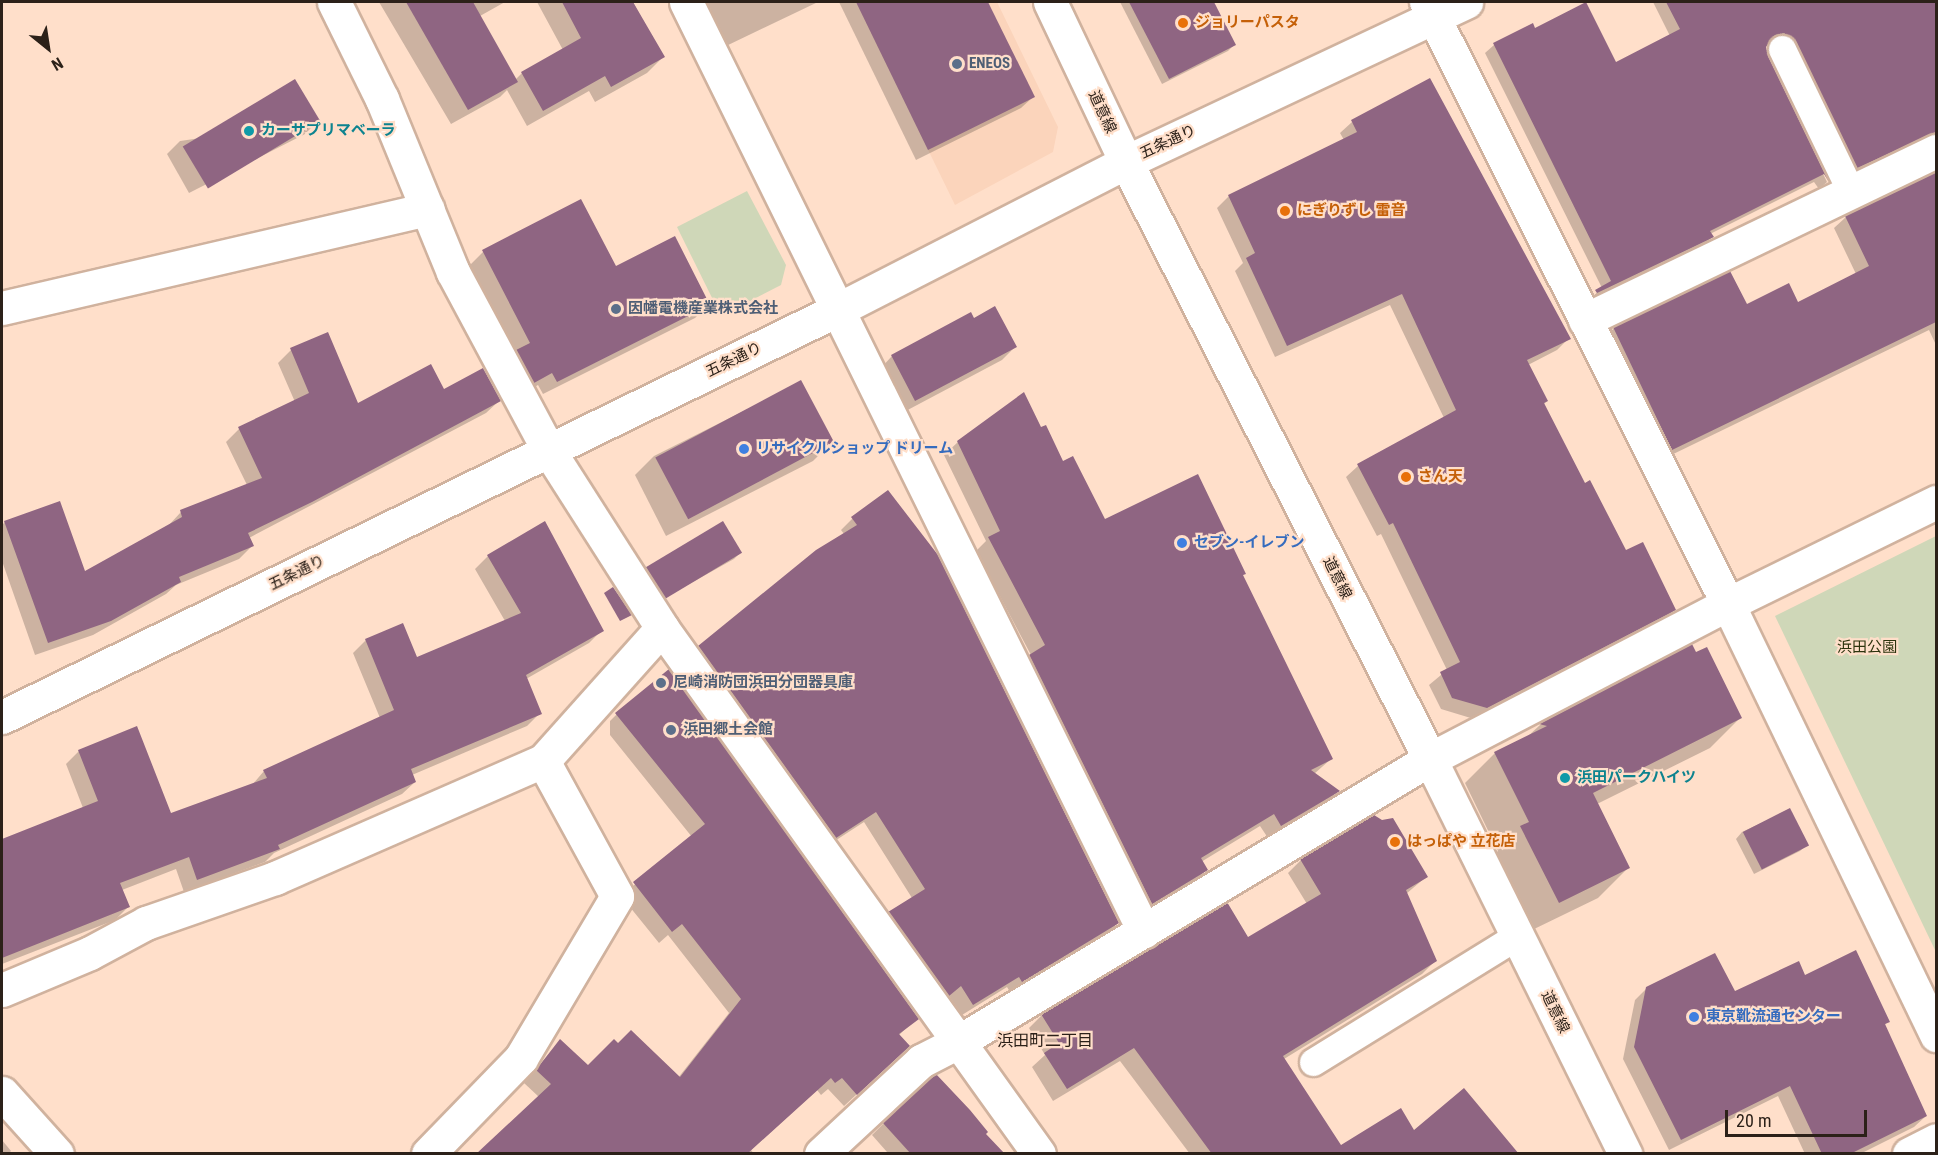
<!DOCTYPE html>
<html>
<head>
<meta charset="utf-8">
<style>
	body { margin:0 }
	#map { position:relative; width:1938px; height:1155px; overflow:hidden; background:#ffdfca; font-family:"Roboto Condensed","Noto Sans JP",sans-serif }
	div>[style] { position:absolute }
	.built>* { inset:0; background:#fbd4bb }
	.green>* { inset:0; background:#cfd7b8 }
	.shadow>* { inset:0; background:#0003 }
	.building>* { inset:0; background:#8f6582; transform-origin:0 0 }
	.roads { filter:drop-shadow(2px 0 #d0b29e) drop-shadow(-2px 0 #d0b29e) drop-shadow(0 2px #d0b29e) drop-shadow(0 -2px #d0b29e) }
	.service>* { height:27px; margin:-13.5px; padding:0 13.5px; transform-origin:13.5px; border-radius:13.5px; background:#fff }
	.minor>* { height:33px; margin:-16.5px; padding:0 16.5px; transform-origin:16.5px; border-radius:16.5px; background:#fff }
	.tertiary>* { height:33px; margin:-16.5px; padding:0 16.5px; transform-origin:16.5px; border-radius:16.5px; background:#fff }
	.dots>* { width:16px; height:16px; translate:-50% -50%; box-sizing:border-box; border:3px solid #ffdfca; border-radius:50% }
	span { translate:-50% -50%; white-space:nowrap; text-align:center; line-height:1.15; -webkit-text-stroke:4.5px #ffdfca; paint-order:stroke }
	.food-label { font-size:15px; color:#c56008; font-weight:700 }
	.left { translate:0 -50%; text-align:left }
	.service-label { font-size:15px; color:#4e5e75; font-weight:700 }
	.street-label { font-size:15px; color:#2c2119 }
	.culture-label { font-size:15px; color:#0d838f; font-weight:700 }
	.shop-label { font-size:15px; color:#366cbe; font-weight:700 }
	.park-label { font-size:15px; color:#2d340e }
	.neighbourhood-label { font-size:16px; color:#2c2119 }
	.frame { position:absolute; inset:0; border:3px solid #2c2119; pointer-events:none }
	.north { position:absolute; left:18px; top:18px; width:60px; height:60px; -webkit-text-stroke:4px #ffdfca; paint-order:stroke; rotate:150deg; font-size:16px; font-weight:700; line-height:24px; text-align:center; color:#2c2119 }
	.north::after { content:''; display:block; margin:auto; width:21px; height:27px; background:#2c2119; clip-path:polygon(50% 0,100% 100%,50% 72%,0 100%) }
	.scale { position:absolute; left:1725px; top:1110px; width:142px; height:27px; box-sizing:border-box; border:3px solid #2c2119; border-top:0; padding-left:8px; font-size:18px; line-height:21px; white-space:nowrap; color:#2c2119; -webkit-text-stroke:4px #ffdfca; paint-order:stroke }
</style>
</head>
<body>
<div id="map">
	<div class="built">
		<i style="clip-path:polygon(856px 2px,997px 2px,1058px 127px,1053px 152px,955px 205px)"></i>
	</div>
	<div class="green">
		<i style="clip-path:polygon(747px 191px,786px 265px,781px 285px,721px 316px,677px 227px)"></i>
		<i style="clip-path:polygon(1936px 536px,1936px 952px,1775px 616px)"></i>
	</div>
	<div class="shadow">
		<i style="clip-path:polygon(379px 2px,505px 2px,480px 16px,515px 80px,522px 73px,563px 50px,537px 2px,633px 2px,663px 57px,647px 73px,595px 102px,589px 91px,527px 126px,507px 90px,500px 97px,451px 124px)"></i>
		<i style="clip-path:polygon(706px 2px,818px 2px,724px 47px,707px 14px,711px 10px)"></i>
		<i style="clip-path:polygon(839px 2px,987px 2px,1033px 97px,1021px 108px,916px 160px)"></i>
		<i style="clip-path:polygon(1120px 2px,1212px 2px,1234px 45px,1228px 51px,1162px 84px)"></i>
		<i style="clip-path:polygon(1653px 2px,1930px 2px,1936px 15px,1936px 120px,1899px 137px,1903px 145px,1894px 154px,1848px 176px,1774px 42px,1768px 43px,1765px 47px,1766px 56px,1827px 182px,1819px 189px,1814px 182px,1710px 234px,1712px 237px,1703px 246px,1588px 301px,1602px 288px,1485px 53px,1494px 45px,1535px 30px,1615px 64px,1670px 36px)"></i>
		<i style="clip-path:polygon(318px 121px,305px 134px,189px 193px,167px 154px,180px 141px)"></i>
		<i style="clip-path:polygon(1352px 122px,1569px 338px,1557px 350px,1528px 365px,1547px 401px,1543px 405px,1584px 485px,1625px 552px,1674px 610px,1662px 622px,1474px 719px,1441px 709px,1429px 685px,1447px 670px,1381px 534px,1377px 536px,1346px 477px,1358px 466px,1444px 418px,1390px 305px,1275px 357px,1235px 271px,1243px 263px,1217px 208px,1229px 196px,1344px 140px,1340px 133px)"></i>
		<i style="clip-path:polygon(1921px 181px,1936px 212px,1936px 345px,1929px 330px,1661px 460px,1603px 340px,1614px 328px,1746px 306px,1797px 303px,1856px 274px,1834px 228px,1846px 217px)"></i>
		<i style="clip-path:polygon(580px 201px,615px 268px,708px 305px,695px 318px,543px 394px,538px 385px,520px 395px,504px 365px,516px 353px,470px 265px,483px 252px)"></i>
		<i style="clip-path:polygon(327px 334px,358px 405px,444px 391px,499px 401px,486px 413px,249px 538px,252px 546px,239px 559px,176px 585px,166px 594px,93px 635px,35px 655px,2px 561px,2px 525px,5px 522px,84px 574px,168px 526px,181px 512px,247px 485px,226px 442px,239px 429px,295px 402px,278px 363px,291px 350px)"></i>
		<i style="clip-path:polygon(1015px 347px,1002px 360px,902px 413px,879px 370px,892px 356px)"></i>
		<i style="clip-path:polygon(801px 382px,832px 442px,813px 461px,666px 536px,635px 475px,654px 456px)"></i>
		<i style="clip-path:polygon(1040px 429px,1104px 521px,1245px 573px,1242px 576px,1331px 759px,1314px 774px,1338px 791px,1325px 804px,1268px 838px,1260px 826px,1201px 862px,1206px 870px,1193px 883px,1138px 916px,1017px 669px,1031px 655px,976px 551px,986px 541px,944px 455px,958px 442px)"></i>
		<i style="clip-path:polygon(888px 492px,1118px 923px,1106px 934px,1010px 992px,1007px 987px,962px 1015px,949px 996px,937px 1006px,878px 924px,889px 913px,912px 898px,864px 822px,824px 848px,688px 658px,844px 534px,841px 530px,852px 519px)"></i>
		<i style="clip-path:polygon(740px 553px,734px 559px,657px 602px,640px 575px,647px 569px)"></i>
		<i style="clip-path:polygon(488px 556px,602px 630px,589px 643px,526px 679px,540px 713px,527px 726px,412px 775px,415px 782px,402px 794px,274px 853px,265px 862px,184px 892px,176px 869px,122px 890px,128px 907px,115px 920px,2px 964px,2px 841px,83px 808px,66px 764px,79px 751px,170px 815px,252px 785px,264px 771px,380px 718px,353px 653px,366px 640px,416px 659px,505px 621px,475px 569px)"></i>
		<i style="clip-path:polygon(1691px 646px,1740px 718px,1710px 748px,1597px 804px,1628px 868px,1598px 898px,1528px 932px,1491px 858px,1498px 851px,1465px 783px,1495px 753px,1527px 737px,1540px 725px)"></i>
		<i style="clip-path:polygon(623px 708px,917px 1018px,898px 1036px,896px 1058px,844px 1106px,828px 1089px,821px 1095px,817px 1090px,751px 1150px,754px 1154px,478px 1154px,539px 1097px,524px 1083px,560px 1041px,588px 1067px,678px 1078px,729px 1013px,668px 935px,659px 943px,621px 896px,692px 837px,610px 735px,610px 721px)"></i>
		<i style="clip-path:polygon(1789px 810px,1807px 845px,1800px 851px,1754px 874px,1736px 839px,1742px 832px)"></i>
		<i style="clip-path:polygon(1301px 860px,1426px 877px,1406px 894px,1435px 961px,1422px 974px,1284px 1059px,1341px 1147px,1414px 1132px,1517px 1154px,1190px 1154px,1120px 1061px,1053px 1101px,1032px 1067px,1045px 1055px,1029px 1028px,1042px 1015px,1248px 939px,1307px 904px,1288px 873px)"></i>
		<i style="clip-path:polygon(1647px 988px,1734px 993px,1888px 1021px,1884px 1026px,1926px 1116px,1914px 1127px,1860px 1154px,1805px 1154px,1778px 1096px,1669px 1150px,1623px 1059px,1635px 1000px)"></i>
		<i style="clip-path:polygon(883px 1124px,984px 1134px,1003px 1154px,885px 1154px,887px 1152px,872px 1135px)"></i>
		<i style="clip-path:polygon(2px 1140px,11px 1151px,8px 1154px,2px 1154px)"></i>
	</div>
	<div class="building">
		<i style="clip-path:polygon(406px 2px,473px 2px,518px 82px,468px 110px)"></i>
		<i style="clip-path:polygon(562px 2px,633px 2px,665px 57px,611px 87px,605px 76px,543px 111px,521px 72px,581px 38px)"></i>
		<i style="clip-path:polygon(856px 2px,988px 2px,1035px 97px,928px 150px)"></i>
		<i style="clip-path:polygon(1129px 2px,1214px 2px,1236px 45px,1169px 79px)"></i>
		<i style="clip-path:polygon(1586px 2px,1616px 62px,1680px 29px,1666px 2px,1936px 2px,1936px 132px,1857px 168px,1796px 42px,1784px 33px,1775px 35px,1766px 47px,1768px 56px,1829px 182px,1824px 174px,1710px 231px,1714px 237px,1597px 293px,1595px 290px,1611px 281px,1493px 43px,1533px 23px,1535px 28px)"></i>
		<i style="clip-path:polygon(1430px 78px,1571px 339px,1527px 360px,1548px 401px,1544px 403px,1585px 483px,1590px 480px,1626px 550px,1643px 542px,1676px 610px,1487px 708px,1452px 698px,1440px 672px,1460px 662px,1393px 523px,1389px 525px,1357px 464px,1456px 410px,1402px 294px,1287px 346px,1246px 258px,1255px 253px,1228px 195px,1357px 132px,1351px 120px)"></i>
		<i style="left:295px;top:79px;width:49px;height:131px;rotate:59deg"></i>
		<i style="clip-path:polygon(1936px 172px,1936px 322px,1672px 450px,1613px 327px,1730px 271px,1747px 304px,1789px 283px,1798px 302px,1869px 266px,1845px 216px)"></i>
		<i style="clip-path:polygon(581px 199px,616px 266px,675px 236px,710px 305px,557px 382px,552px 373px,534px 383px,516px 350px,530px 343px,482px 250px)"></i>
		<i style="clip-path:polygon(995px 306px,1017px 347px,915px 401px,891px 355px,971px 312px,974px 318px)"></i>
		<i style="clip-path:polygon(328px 332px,358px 403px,431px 364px,444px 389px,483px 368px,501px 401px,312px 502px,248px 533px,254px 546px,179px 577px,181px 582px,111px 621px,48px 643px,4px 521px,60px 501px,85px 571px,182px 517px,180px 510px,262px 478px,238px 427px,309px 393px,290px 348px)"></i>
		<i style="left:801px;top:380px;width:70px;height:165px;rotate:62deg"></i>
		<i style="clip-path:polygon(1024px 392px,1041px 427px,1046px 425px,1063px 461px,1073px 456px,1105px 519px,1198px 474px,1246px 574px,1243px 575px,1333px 759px,1311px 770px,1340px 791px,1281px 826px,1274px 814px,1201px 858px,1208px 870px,1152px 904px,1029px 655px,1045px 645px,988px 537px,1000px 531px,957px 441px)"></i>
		<i style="clip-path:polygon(888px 490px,938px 555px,1119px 923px,1022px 982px,1019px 977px,973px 1005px,961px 986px,949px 996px,888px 912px,925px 889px,876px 812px,836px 838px,698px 646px,816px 550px,857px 525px,851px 517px)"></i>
		<i style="clip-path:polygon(545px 521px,604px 631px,526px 675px,542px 714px,411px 769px,416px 782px,278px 845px,280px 849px,197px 880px,189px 857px,120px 883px,130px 907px,2px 958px,2px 839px,98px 801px,78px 750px,137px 726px,171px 813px,267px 778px,263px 770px,394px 710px,365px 639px,403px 623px,417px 657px,521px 613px,487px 555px)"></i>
		<i style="left:723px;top:521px;width:37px;height:90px;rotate:59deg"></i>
		<i style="clip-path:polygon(613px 587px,632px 615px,620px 621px,604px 593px)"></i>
		<i style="clip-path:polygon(1692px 644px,1696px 652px,1707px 647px,1742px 718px,1593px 793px,1630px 868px,1559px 903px,1520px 826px,1529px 822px,1494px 752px,1547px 726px,1539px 724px)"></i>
		<i style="clip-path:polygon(669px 669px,919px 1019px,899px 1034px,910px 1046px,857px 1095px,842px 1078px,835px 1083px,831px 1078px,747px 1154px,476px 1154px,551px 1084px,536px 1070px,560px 1039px,588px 1065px,614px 1039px,618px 1043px,631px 1030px,680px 1077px,741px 999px,682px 924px,672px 932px,633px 882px,705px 824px,615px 713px)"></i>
		<i style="left:1790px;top:808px;width:42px;height:53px;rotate:63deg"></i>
		<i style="clip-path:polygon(1374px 815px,1382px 820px,1393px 818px,1428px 877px,1406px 890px,1437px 961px,1283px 1056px,1341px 1145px,1401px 1108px,1414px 1130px,1464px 1088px,1519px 1154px,1212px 1154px,1134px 1048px,1067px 1089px,1044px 1053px,1059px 1043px,1041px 1014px,1227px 902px,1248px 937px,1321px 894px,1300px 859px)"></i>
		<i style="clip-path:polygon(1856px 950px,1890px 1022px,1885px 1024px,1927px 1116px,1850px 1154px,1822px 1154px,1790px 1086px,1681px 1140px,1634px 1047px,1646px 987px,1715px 953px,1735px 991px,1799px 961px,1805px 975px)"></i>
		<i style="clip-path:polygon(936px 1074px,970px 1110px,988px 1132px,986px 1134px,1005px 1154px,911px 1154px,882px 1122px)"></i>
	</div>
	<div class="roads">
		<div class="service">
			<i style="left:1782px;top:49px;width:159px;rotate:64.2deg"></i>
			<i style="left:1313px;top:1062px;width:240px;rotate:-31.7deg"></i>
		</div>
		<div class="minor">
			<i style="left:334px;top:2px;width:108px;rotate:63.7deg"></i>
			<i style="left:382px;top:99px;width:187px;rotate:67.7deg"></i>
			<i style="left:453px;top:272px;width:203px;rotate:61.8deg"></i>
			<i style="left:549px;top:451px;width:210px;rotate:57.4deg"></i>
			<i style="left:662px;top:628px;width:647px;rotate:54.37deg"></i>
			<i style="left:686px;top:2px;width:1036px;rotate:63.76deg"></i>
			<i style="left:1426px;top:2px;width:674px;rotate:63.36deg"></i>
			<i style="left:1728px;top:604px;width:479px;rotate:64.2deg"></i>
			<i style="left:2px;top:308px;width:437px;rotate:-13.1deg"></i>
			<i style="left:1585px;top:320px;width:390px;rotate:-25.7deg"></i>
			<i style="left:2px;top:990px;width:95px;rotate:-22.8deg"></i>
			<i style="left:90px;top:953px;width:64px;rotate:-28.2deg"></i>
			<i style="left:146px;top:923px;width:137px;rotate:-19.2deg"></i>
			<i style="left:275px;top:878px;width:292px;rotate:-23.6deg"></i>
			<i style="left:543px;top:761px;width:178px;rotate:-48.2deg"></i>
			<i style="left:2px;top:1093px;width:82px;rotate:48deg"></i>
			<i style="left:428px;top:1154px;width:134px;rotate:-45.9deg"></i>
			<i style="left:521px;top:1058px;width:188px;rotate:-59.3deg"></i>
			<i style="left:617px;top:896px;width:154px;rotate:-118.7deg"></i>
			<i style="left:821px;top:1154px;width:137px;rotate:-42.9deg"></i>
			<i style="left:921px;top:1061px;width:42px;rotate:-27.2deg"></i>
			<i style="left:958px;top:1042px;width:550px;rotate:-30.95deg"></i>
			<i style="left:1430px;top:759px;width:336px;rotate:-27.5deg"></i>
			<i style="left:1728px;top:604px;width:232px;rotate:-26.1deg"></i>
			<i style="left:1909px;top:1154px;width:30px;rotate:-27deg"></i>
		</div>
		<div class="tertiary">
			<i style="left:1050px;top:2px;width:177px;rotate:64.6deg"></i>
			<i style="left:1126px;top:162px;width:670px;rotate:63.01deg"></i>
			<i style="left:1430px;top:759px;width:441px;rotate:63.7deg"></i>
			<i style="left:2px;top:717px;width:931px;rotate:-25.99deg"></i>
			<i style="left:839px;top:309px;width:322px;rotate:-27.1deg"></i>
			<i style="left:1126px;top:162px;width:376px;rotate:-25.2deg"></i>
		</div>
	</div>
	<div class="dots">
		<i style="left:1183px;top:23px;background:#e8710a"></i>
		<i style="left:957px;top:64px;background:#5c6f8a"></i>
		<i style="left:249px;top:131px;background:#0f9aa8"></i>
		<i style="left:1285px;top:211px;background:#e8710a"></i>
		<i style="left:616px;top:309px;background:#5c6f8a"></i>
		<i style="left:744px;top:449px;background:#3f7fe0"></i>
		<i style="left:1406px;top:477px;background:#e8710a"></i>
		<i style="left:1182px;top:543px;background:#3f7fe0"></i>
		<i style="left:661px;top:683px;background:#5c6f8a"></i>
		<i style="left:671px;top:730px;background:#5c6f8a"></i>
		<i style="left:1565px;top:778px;background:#0f9aa8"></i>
		<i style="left:1395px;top:842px;background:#e8710a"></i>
		<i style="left:1694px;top:1017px;background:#3f7fe0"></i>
	</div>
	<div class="food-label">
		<span class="left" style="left:1195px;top:23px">ジョリーパスタ</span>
		<span class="left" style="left:1297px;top:211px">にぎりずし 雷音</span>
		<span class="left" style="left:1418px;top:477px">さん天</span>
		<span class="left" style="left:1407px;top:842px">はっぱや 立花店</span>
	</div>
	<div class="service-label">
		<span class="left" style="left:969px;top:64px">ENEOS</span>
		<span class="left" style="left:628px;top:309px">因幡電機産業株式会社</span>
		<span class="left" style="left:673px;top:683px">尼崎消防団浜田分団器具庫</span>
		<span class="left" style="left:683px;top:730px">浜田郷土会館</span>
	</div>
	<div class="street-label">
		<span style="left:1102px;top:112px;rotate:65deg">道意線</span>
		<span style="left:1168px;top:142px;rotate:-25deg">五条通り</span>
		<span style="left:734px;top:360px;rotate:-26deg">五条通り</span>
		<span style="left:297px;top:573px;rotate:-26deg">五条通り</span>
		<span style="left:1337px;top:578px;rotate:63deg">道意線</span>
		<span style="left:1555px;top:1012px;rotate:64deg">道意線</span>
	</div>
	<div class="culture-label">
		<span class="left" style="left:261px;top:131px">カーサプリマベーラ</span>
		<span class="left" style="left:1577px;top:778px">浜田パークハイツ</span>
	</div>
	<div class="shop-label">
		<span class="left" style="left:756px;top:449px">リサイクルショップ ドリーム</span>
		<span class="left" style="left:1194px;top:543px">セブン-イレブン</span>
		<span class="left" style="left:1706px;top:1017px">東京靴流通センター</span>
	</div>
	<div class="park-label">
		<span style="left:1867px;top:648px">浜田公園</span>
	</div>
	<div class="neighbourhood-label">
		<span style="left:1045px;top:1041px">浜田町二丁目</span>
	</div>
	<div class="frame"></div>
	<div class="north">N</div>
	<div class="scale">20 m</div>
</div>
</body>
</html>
